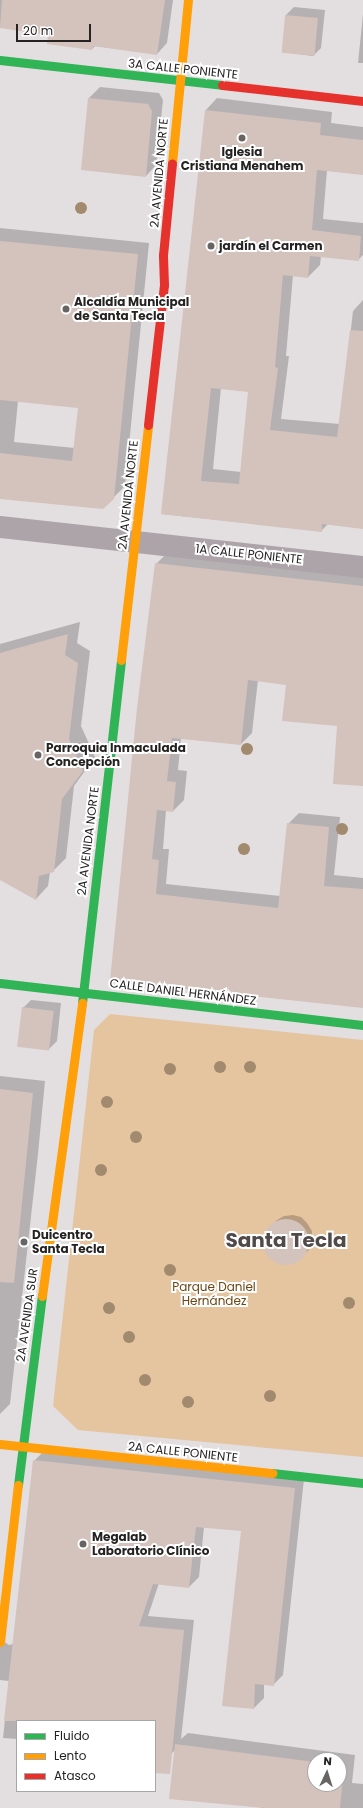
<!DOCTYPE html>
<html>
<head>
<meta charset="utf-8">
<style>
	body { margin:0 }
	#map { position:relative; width:363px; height:1808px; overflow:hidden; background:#e3dedf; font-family:Poppins,sans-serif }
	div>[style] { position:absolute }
	.green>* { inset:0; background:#e5c4a0 }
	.shadow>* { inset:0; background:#0003 }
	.building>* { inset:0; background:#d4c2bd; transform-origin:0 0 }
	.round { border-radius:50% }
	.street>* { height:22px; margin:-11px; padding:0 11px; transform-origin:11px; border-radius:11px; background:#ada4a9 }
	.fast>* { height:9px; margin:-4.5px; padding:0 4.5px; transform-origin:4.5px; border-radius:4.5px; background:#30b455 }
	.slow>* { height:9px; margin:-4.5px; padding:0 4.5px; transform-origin:4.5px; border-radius:4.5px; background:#ff9f0a }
	.jam>* { height:9px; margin:-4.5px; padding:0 4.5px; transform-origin:4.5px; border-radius:4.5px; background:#e5322d }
	.trees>* { width:12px; height:12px; margin:-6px; border-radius:50%; background:#a28a6e }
	.dots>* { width:11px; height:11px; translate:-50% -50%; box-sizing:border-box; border:2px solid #fff; border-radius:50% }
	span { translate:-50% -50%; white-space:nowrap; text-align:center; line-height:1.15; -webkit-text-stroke:4px #fff; paint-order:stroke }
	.street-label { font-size:12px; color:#252222 }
	.poi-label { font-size:12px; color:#252222; font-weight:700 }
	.left { translate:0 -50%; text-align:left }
	.park-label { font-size:12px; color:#6c4512 }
	.town-label { font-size:20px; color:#504a4b; font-weight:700 }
	.legend { position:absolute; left:16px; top:1720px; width:140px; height:72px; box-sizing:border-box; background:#fff; border:1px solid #a8a7a7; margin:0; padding:5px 7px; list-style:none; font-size:12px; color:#252222 }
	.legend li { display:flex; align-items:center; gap:8px; height:20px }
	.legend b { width:20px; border:1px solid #a8a7a7 }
	.north { position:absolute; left:307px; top:1752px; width:40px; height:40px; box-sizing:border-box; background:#fff; border:1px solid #a8a7a7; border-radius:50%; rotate:4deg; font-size:11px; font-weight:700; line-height:16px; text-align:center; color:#252222 }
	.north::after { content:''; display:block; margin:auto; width:14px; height:18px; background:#686464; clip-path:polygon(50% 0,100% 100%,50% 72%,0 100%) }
	.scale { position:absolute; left:16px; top:24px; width:75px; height:18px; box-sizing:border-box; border:2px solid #252222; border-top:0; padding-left:5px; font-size:12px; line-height:14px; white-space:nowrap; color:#252222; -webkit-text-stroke:3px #fff; paint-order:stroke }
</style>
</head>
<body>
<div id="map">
	<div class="green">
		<i style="clip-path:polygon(110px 1014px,363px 1040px,363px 1457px,78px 1430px,53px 1406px,94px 1030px)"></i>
	</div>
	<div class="shadow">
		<i style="clip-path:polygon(0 0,173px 0,167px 43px,157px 54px,95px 46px,92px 49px,49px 34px,0 27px)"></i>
		<i style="clip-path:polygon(294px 7px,325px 10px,321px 48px,313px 56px,282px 52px,286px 15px)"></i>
		<i style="clip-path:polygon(363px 14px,363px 63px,358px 63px)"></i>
		<i style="clip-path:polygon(100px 87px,159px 93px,163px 100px,156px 165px,146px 176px,89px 98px)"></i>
		<i style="clip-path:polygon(evenodd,217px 98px,332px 112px,331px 123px,363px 127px,363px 174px,327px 170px,323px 219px,363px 223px,363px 255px,358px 260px,321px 256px,320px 265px,308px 277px,293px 275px,286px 356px,289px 356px,281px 419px,340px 424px,353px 311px,363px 300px,363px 528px,328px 524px,321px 531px,162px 514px,206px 110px,217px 98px,221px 388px,249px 391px,241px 472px,213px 469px,221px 388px)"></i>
		<i style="clip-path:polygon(evenodd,0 228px,149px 243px,125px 486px,113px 498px,0 498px,0 228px,18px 401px,79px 407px,75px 448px,14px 442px,18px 401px)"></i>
		<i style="clip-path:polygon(167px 553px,363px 574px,363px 785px,338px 726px,288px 684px,258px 680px,252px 733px,241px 744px,181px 738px,178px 770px,187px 771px,184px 800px,173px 811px,166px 810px,163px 849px,169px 849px,166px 884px,280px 896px,288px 824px,299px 813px,340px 817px,334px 875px,363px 878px,363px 1007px,111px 981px,156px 564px)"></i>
		<i style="clip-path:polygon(80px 622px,77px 643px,90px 651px,81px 726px,95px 757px,74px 786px,66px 858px,53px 871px,50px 872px,48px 886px,36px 899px,0 879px,0 644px)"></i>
		<i style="clip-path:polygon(31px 1000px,61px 1003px,57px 1041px,49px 1049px,23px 1008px)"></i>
		<i style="clip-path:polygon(0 1076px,45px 1081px,38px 1154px,10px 1404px,0 1414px)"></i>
		<i style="clip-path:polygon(293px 1215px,301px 1217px,307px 1223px,312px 1231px,312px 1242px,308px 1251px,295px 1262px,279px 1263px,270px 1257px,265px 1248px,264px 1240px,266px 1232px,277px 1220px,284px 1216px)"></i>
		<i style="clip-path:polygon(evenodd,44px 1451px,304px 1479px,283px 1675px,273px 1685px,264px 1684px,264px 1698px,254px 1708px,242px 1530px,204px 1527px,199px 1577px,189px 1587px,159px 1583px,148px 1616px,194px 1620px,181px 1739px,188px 1733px,355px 1755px,352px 1783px,363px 1784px,363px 1808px,261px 1808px,176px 1749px,171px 1754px,155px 1753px,155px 1721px,17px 1721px,17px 1739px,3px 1738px,9px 1681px,0 1680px,0 1639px,9px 1645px,13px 1644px,34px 1461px,44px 1451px,315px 1760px,339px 1760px,339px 1784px,315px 1784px,315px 1760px)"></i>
	</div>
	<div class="building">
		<i style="clip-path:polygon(2px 0,165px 0,157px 55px,93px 46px,92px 50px,47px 44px,48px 35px,0 28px)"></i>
		<i style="left:285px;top:15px;width:33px;height:38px;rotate:5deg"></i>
		<i style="clip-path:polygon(88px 98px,148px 104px,152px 111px,146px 177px,81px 170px)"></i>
		<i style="clip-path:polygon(evenodd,205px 110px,321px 123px,320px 135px,363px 140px,363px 175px,317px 170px,312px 230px,361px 236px,359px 261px,310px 256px,308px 278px,283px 275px,275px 367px,278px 368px,270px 430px,337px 437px,350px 330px,363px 331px,363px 529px,322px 524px,322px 532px,161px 514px,205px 110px,211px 388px,248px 392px,239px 484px,201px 481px,211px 388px)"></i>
		<i style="clip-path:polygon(0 241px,138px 254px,114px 499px,103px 509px,0 499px,0 453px,72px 461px,78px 408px,0 400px)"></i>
		<i style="clip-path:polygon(155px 563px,363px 586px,363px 786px,333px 784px,337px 726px,282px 721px,286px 685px,248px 680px,241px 745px,172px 738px,167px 781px,176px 782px,173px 812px,157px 810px,152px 859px,159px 860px,156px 894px,278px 908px,287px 823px,329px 827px,324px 886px,363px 889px,363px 1008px,110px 981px,137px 708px)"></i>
		<i style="clip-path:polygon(68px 634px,65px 655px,78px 663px,69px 739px,83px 771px,62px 799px,54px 872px,39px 876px,36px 900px,0 880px,0 653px)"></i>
		<i style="left:22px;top:1007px;width:32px;height:40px;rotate:7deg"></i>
		<i style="clip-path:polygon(0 1089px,33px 1093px,14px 1283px,0 1282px)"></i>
		<i class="round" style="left:263px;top:1219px;width:46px;height:46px"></i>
		<i style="clip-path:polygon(33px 1460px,295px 1488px,274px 1686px,255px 1684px,254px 1709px,222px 1706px,241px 1531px,196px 1527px,189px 1588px,153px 1584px,139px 1626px,184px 1630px,170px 1774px,155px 1773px,155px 1721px,4px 1721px)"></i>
		<i style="clip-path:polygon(175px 1744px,315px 1762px,315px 1784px,339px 1784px,339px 1765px,344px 1766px,340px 1808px,264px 1808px,169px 1799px)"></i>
	</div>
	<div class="street">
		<i style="left:0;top:527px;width:365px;rotate:6.3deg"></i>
	</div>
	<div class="fast">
		<i style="left:0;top:60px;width:223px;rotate:6.4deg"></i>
		<i style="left:0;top:983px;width:365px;rotate:6.6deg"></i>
		<i style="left:82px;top:1003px;width:345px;rotate:-83.5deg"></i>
		<i style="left:272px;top:1473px;width:92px;rotate:6.3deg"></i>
		<i style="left:18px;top:1485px;width:191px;rotate:-82.8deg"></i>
	</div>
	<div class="slow">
		<i style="left:172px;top:163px;width:164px;rotate:-84.4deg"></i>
		<i style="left:121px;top:660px;width:237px;rotate:-83.4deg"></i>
		<i style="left:42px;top:1296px;width:296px;rotate:-82.2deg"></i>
		<i style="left:0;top:1444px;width:274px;rotate:6.1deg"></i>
		<i style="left:0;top:1642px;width:158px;rotate:-83.5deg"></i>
	</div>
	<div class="jam">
		<i style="left:222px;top:85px;width:142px;rotate:6.5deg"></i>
		<i style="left:148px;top:425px;width:141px;rotate:-83.5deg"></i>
		<i style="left:164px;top:285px;width:30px;rotate:-92deg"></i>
		<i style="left:163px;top:255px;width:92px;rotate:-84.4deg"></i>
	</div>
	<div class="trees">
		<i style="left:81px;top:208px"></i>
		<i style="left:247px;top:749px"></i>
		<i style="left:342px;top:829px"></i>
		<i style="left:244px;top:849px"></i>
		<i style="left:220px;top:1067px"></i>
		<i style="left:250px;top:1067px"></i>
		<i style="left:170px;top:1069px"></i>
		<i style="left:107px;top:1102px"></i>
		<i style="left:136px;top:1137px"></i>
		<i style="left:101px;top:1170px"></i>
		<i style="left:170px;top:1270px"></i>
		<i style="left:349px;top:1303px"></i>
		<i style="left:109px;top:1308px"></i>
		<i style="left:129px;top:1337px"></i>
		<i style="left:145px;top:1380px"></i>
		<i style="left:270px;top:1396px"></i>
		<i style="left:188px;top:1402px"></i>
	</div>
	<div class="dots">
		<i style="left:242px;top:138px;background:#686464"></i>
		<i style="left:211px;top:246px;background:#686464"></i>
		<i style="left:66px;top:309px;background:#686464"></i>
		<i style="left:38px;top:755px;background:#686464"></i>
		<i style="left:24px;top:1242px;background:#686464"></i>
		<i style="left:83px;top:1544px;background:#686464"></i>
	</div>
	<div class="street-label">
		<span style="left:183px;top:69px;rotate:6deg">3A CALLE PONIENTE</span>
		<span style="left:159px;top:173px;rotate:-85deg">2A AVENIDA NORTE</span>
		<span style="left:128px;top:495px;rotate:-84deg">2A AVENIDA NORTE</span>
		<span style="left:249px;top:554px;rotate:6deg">1A CALLE PONIENTE</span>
		<span style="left:88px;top:841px;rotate:-83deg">2A AVENIDA NORTE</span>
		<span style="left:183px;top:992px;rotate:7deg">CALLE DANIEL HERNÁNDEZ</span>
		<span style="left:27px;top:1315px;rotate:-82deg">2A AVENIDA SUR</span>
		<span style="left:183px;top:1452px;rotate:6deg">2A CALLE PONIENTE</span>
	</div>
	<div class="poi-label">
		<span style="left:242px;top:159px">Iglesia<br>Cristiana Menahem</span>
		<span class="left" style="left:219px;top:246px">jardín el Carmen</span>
		<span class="left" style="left:74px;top:309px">Alcaldía Municipal<br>de Santa Tecla</span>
		<span class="left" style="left:46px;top:755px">Parroquia Inmaculada<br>Concepción</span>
		<span class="left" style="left:32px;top:1242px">Duicentro<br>Santa Tecla</span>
		<span class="left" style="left:92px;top:1544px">Megalab<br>Laboratorio Clínico</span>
	</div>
	<div class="park-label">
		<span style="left:214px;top:1294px">Parque Daniel<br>Hernández</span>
	</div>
	<div class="town-label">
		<span style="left:286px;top:1240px">Santa Tecla</span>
	</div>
	<ul class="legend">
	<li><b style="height:5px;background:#30b455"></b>Fluido</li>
	<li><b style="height:5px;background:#ff9f0a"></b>Lento</li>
	<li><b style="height:5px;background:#e5322d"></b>Atasco</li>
	</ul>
	<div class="north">N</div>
	<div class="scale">20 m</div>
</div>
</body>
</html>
